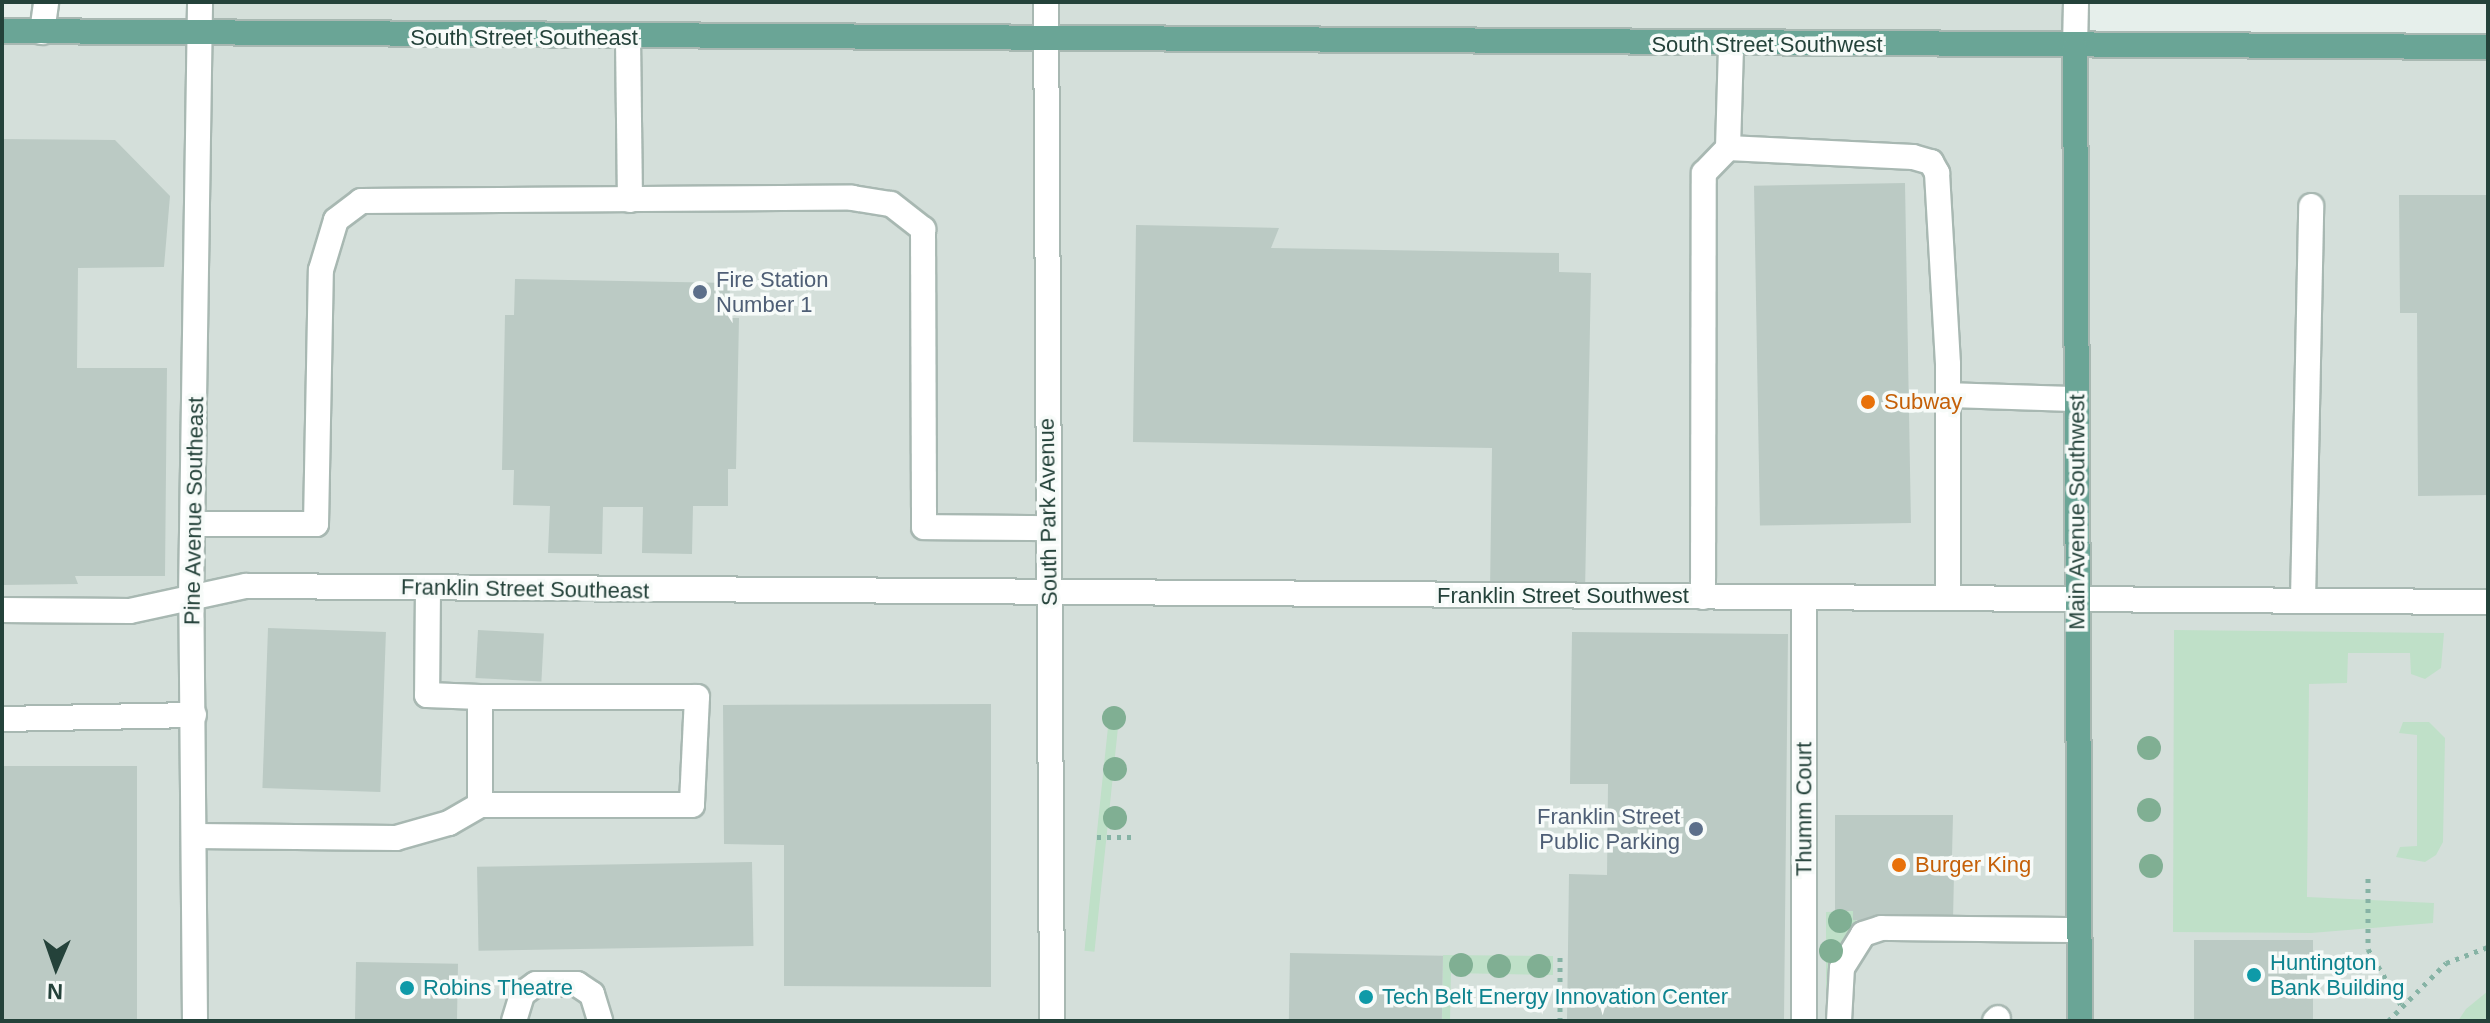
<!DOCTYPE html>
<html>
<head>
<meta charset="utf-8">
<style>
	body { margin:0 }
	#map { position:relative; width:2490px; height:1023px; overflow:hidden; background:#e6efeb; font-family:Arial,sans-serif }
	div>[style] { position:absolute }
	.built>* { inset:0; background:#d4dfda }
	.green>* { inset:0; background:#bfe0c8; transform-origin:0 0 }
	.building>* { inset:0; background:#bbcac4; transform-origin:0 0 }
	.path>* { height:5px; margin-top:-2.5px; transform-origin:0; background:repeating-linear-gradient(90deg,#86b3a5 0 4px,transparent 0 10px) }
	.roads { filter:drop-shadow(2px 0 #a8b8b2) drop-shadow(-2px 0 #a8b8b2) drop-shadow(0 2px #a8b8b2) drop-shadow(0 -2px #a8b8b2) }
	.minor>* { height:24px; margin:-12px; padding:0 12px; transform-origin:12px; border-radius:12px; background:#fff }
	.major>* { height:24px; margin:-12px; padding:0 12px; transform-origin:12px; border-radius:12px; background:#6aa596 }
	.trees>* { width:24px; height:24px; margin:-12px; border-radius:50%; background:#80af93 }
	.dots>* { width:22px; height:22px; translate:-50% -50%; box-sizing:border-box; border:4px solid #f7fbf9; border-radius:50% }
	span { translate:-50% -50%; white-space:nowrap; text-align:center; line-height:1.15; -webkit-text-stroke:7px #f7fbf9; paint-order:stroke }
	.street-label { font-size:22px; color:#24423a }
	.service-label { font-size:22px; color:#4e5e75 }
	.left { translate:0 -50%; text-align:left }
	.right { translate:-100% -50%; text-align:right }
	.food-label { font-size:22px; color:#c56008 }
	.culture-label { font-size:22px; color:#0d838f }
	.frame { position:absolute; inset:0; border:4px solid #24423a; pointer-events:none }
	.north { position:absolute; left:16px; top:927px; width:80px; height:80px; -webkit-text-stroke:6px #f7fbf9; paint-order:stroke; rotate:182deg; font-size:22px; font-weight:700; line-height:32px; text-align:center; color:#24423a }
	.north::after { content:''; display:block; margin:auto; width:28px; height:36px; background:#24423a; clip-path:polygon(50% 0,100% 100%,50% 72%,0 100%) }
</style>
</head>
<body>
<div id="map">
	<div class="built">
		<i style="clip-path:polygon(200px 2px,2076px 2px,2075px 46px,2488px 47px,2488px 1021px,2px 1021px,2px 31px,200px 36px)"></i>
	</div>
	<div class="green">
		<i style="left:2486px;top:625px;width:2px;height:256px"></i>
		<i style="clip-path:polygon(2174px 630px,2444px 633px,2441px 668px,2425px 679px,2411px 674px,2410px 653px,2348px 653px,2347px 683px,2309px 684px,2307px 897px,2434px 903px,2433px 923px,2311px 933px,2173px 932px)"></i>
		<i style="left:1110px;top:708px;width:10px;height:244px;rotate:6deg"></i>
		<i style="clip-path:polygon(2403px 722px,2429px 722px,2445px 738px,2443px 842px,2436px 855px,2425px 862px,2396px 857px,2400px 847px,2417px 846px,2417px 735px,2399px 733px)"></i>
		<i style="clip-path:polygon(1853px 911px,1857px 919px,1830px 971px,1826px 1021px,1826px 912px)"></i>
		<i style="clip-path:polygon(1443px 955px,1553px 956px,1553px 975px,1451px 973px,1450px 1021px,1442px 1021px)"></i>
		<i style="clip-path:polygon(2488px 991px,2488px 1021px,2458px 1021px,2466px 1009px)"></i>
	</div>
	<div class="building">
		<i style="clip-path:polygon(2px 139px,115px 140px,170px 196px,164px 267px,78px 268px,77px 368px,167px 368px,165px 576px,75px 576px,78px 584px,2px 585px)"></i>
		<i style="left:1905px;top:183px;width:340px;height:151px;rotate:89deg"></i>
		<i style="clip-path:polygon(2399px 195px,2488px 195px,2488px 495px,2418px 496px,2417px 313px,2400px 313px)"></i>
		<i style="clip-path:polygon(1136px 225px,1279px 228px,1271px 248px,1559px 253px,1559px 272px,1591px 273px,1585px 593px,1490px 591px,1492px 448px,1133px 442px)"></i>
		<i style="clip-path:polygon(515px 279px,730px 283px,729px 318px,739px 318px,736px 469px,728px 469px,728px 506px,693px 506px,692px 554px,642px 553px,643px 507px,603px 507px,602px 554px,548px 553px,550px 506px,513px 505px,514px 470px,502px 470px,505px 315px,514px 315px)"></i>
		<i style="left:268px;top:628px;width:118px;height:160px;rotate:2deg"></i>
		<i style="left:478px;top:630px;width:66px;height:48px;rotate:3deg"></i>
		<i style="clip-path:polygon(1572px 632px,1788px 634px,1784px 1021px,1567px 1021px,1569px 874px,1607px 875px,1608px 784px,1570px 784px)"></i>
		<i style="clip-path:polygon(991px 704px,991px 987px,784px 986px,784px 845px,724px 844px,723px 705px)"></i>
		<i style="left:2px;top:766px;width:135px;height:255px"></i>
		<i style="clip-path:polygon(1835px 815px,1953px 815px,1952px 856px,1964px 856px,1963px 874px,1954px 874px,1953px 920px,1853px 920px,1853px 911px,1835px 911px)"></i>
		<i style="left:752px;top:862px;width:84px;height:275px;rotate:89deg"></i>
		<i style="left:2194px;top:940px;width:119px;height:81px"></i>
		<i style="left:1290px;top:953px;width:153px;height:68px;rotate:1deg"></i>
		<i style="left:356px;top:962px;width:102px;height:59px;rotate:1deg"></i>
	</div>
	<div class="path">
		<i style="left:1097px;top:837px;width:38px"></i>
		<i style="left:2368px;top:878px;width:71px;rotate:90deg"></i>
		<i style="left:2368px;top:949px;width:65px;rotate:59.5deg"></i>
		<i style="left:1560px;top:1021px;width:65px;rotate:-90deg"></i>
		<i style="left:2388px;top:1021px;width:82px;rotate:-45deg"></i>
		<i style="left:2446px;top:963px;width:45px;rotate:-20.9deg"></i>
	</div>
	<div class="roads">
		<div class="minor">
			<i style="left:1046px;top:2px;width:1019px;rotate:89.66deg"></i>
			<i style="left:42px;top:32px;width:30px;rotate:-82deg"></i>
			<i style="left:628px;top:38px;width:162px;rotate:89.3deg"></i>
			<i style="left:2075px;top:47px;width:45px;rotate:-88.7deg"></i>
			<i style="left:1728px;top:148px;width:185px;rotate:2.8deg"></i>
			<i style="left:1913px;top:157px;width:19px;rotate:16deg"></i>
			<i style="left:1931px;top:162px;width:13px;rotate:61deg"></i>
			<i style="left:1937px;top:173px;width:191px;rotate:86.7deg"></i>
			<i style="left:1948px;top:364px;width:234px;rotate:90deg"></i>
			<i style="left:1948px;top:395px;width:128px;rotate:1.8deg"></i>
			<i style="left:193px;top:524px;width:123px"></i>
			<i style="left:316px;top:524px;width:254px;rotate:-88.9deg"></i>
			<i style="left:321px;top:270px;width:52px;rotate:-73.3deg"></i>
			<i style="left:336px;top:220px;width:31px;rotate:-37deg"></i>
			<i style="left:361px;top:201px;width:491px;rotate:-0.4deg"></i>
			<i style="left:852px;top:198px;width:39px;rotate:9deg"></i>
			<i style="left:891px;top:204px;width:41px;rotate:38deg"></i>
			<i style="left:923px;top:229px;width:298px;rotate:89.8deg"></i>
			<i style="left:924px;top:527px;width:122px;rotate:0.5deg"></i>
			<i style="left:428px;top:588px;width:107px;rotate:90.5deg"></i>
			<i style="left:427px;top:695px;width:53px;rotate:2.2deg"></i>
			<i style="left:1703px;top:597px;width:424px;rotate:-89.9deg"></i>
			<i style="left:1704px;top:173px;width:35px;rotate:-46deg"></i>
			<i style="left:1728px;top:148px;width:104px;rotate:-88.3deg"></i>
			<i style="left:2303px;top:600px;width:394px;rotate:-88.8deg"></i>
			<i style="left:2px;top:610px;width:128px;rotate:0.4deg"></i>
			<i style="left:130px;top:611px;width:119px;rotate:-12.2deg"></i>
			<i style="left:246px;top:586px;width:2242px;rotate:0.41deg"></i>
			<i style="left:480px;top:697px;width:217px"></i>
			<i style="left:697px;top:697px;width:108px;rotate:92.7deg"></i>
			<i style="left:692px;top:805px;width:212px;rotate:180deg"></i>
			<i style="left:480px;top:805px;width:108px;rotate:-90deg"></i>
			<i style="left:2px;top:719px;width:192px;rotate:-1.2deg"></i>
			<i style="left:195px;top:836px;width:201px;rotate:0.6deg"></i>
			<i style="left:396px;top:838px;width:55px;rotate:-15.8deg"></i>
			<i style="left:449px;top:823px;width:36px;rotate:-30deg"></i>
			<i style="left:195px;top:1021px;width:423px;rotate:-90.5deg"></i>
			<i style="left:191px;top:598px;width:596px;rotate:-89.13deg"></i>
			<i style="left:514px;top:1021px;width:28px;rotate:-73deg"></i>
			<i style="left:522px;top:994px;width:17px;rotate:-36deg"></i>
			<i style="left:536px;top:984px;width:41px"></i>
			<i style="left:577px;top:984px;width:18px;rotate:34deg"></i>
			<i style="left:592px;top:994px;width:28px;rotate:73deg"></i>
			<i style="left:1804px;top:1021px;width:424px;rotate:-90deg"></i>
			<i style="left:1839px;top:1021px;width:53px;rotate:-86.8deg"></i>
			<i style="left:1842px;top:968px;width:40px;rotate:-58deg"></i>
			<i style="left:1863px;top:934px;width:19px;rotate:-18deg"></i>
			<i style="left:1881px;top:928px;width:198px;rotate:0.6deg"></i>
			<i style="left:1995px;top:1021px;width:4px;rotate:-45deg"></i>
		</div>
		<div class="major">
			<i style="left:2px;top:31px;width:2486px;rotate:0.37deg"></i>
			<i style="left:2075px;top:47px;width:974px;rotate:89.71deg"></i>
		</div>
	</div>
	<div class="trees">
		<i style="left:1114px;top:718px"></i>
		<i style="left:2149px;top:748px"></i>
		<i style="left:1115px;top:769px"></i>
		<i style="left:2149px;top:810px"></i>
		<i style="left:1115px;top:818px"></i>
		<i style="left:2151px;top:866px"></i>
		<i style="left:1840px;top:921px"></i>
		<i style="left:1831px;top:951px"></i>
		<i style="left:1461px;top:965px"></i>
		<i style="left:1499px;top:966px"></i>
		<i style="left:1539px;top:966px"></i>
	</div>
	<div class="dots">
		<i style="left:700px;top:292px;background:#5c6f8a"></i>
		<i style="left:1868px;top:402px;background:#e8710a"></i>
		<i style="left:1696px;top:829px;background:#5c6f8a"></i>
		<i style="left:1899px;top:865px;background:#e8710a"></i>
		<i style="left:2254px;top:975px;background:#0f9aa8"></i>
		<i style="left:407px;top:988px;background:#0f9aa8"></i>
		<i style="left:1366px;top:997px;background:#0f9aa8"></i>
	</div>
	<div class="street-label">
		<span style="left:524px;top:38px">South Street Southeast</span>
		<span style="left:1767px;top:45px">South Street Southwest</span>
		<span style="left:194px;top:511px;rotate:-89deg">Pine Avenue Southeast</span>
		<span style="left:1048px;top:512px;rotate:-91deg">South Park Avenue</span>
		<span style="left:2077px;top:512px;rotate:-90deg">Main Avenue Southwest</span>
		<span style="left:525px;top:589px;rotate:1deg">Franklin Street Southeast</span>
		<span style="left:1563px;top:596px">Franklin Street Southwest</span>
		<span style="left:1804px;top:809px;rotate:-90deg">Thumm Court</span>
	</div>
	<div class="service-label">
		<span class="left" style="left:716px;top:292px">Fire Station<br>Number 1</span>
		<span class="right" style="left:1680px;top:829px">Franklin Street<br>Public Parking</span>
	</div>
	<div class="food-label">
		<span class="left" style="left:1884px;top:402px">Subway</span>
		<span class="left" style="left:1915px;top:865px">Burger King</span>
	</div>
	<div class="culture-label">
		<span class="left" style="left:2270px;top:975px">Huntington<br>Bank Building</span>
		<span class="left" style="left:423px;top:988px">Robins Theatre</span>
		<span class="left" style="left:1382px;top:997px">Tech Belt Energy Innovation Center</span>
	</div>
	<div class="frame"></div>
	<div class="north">N</div>
</div>
</body>
</html>
